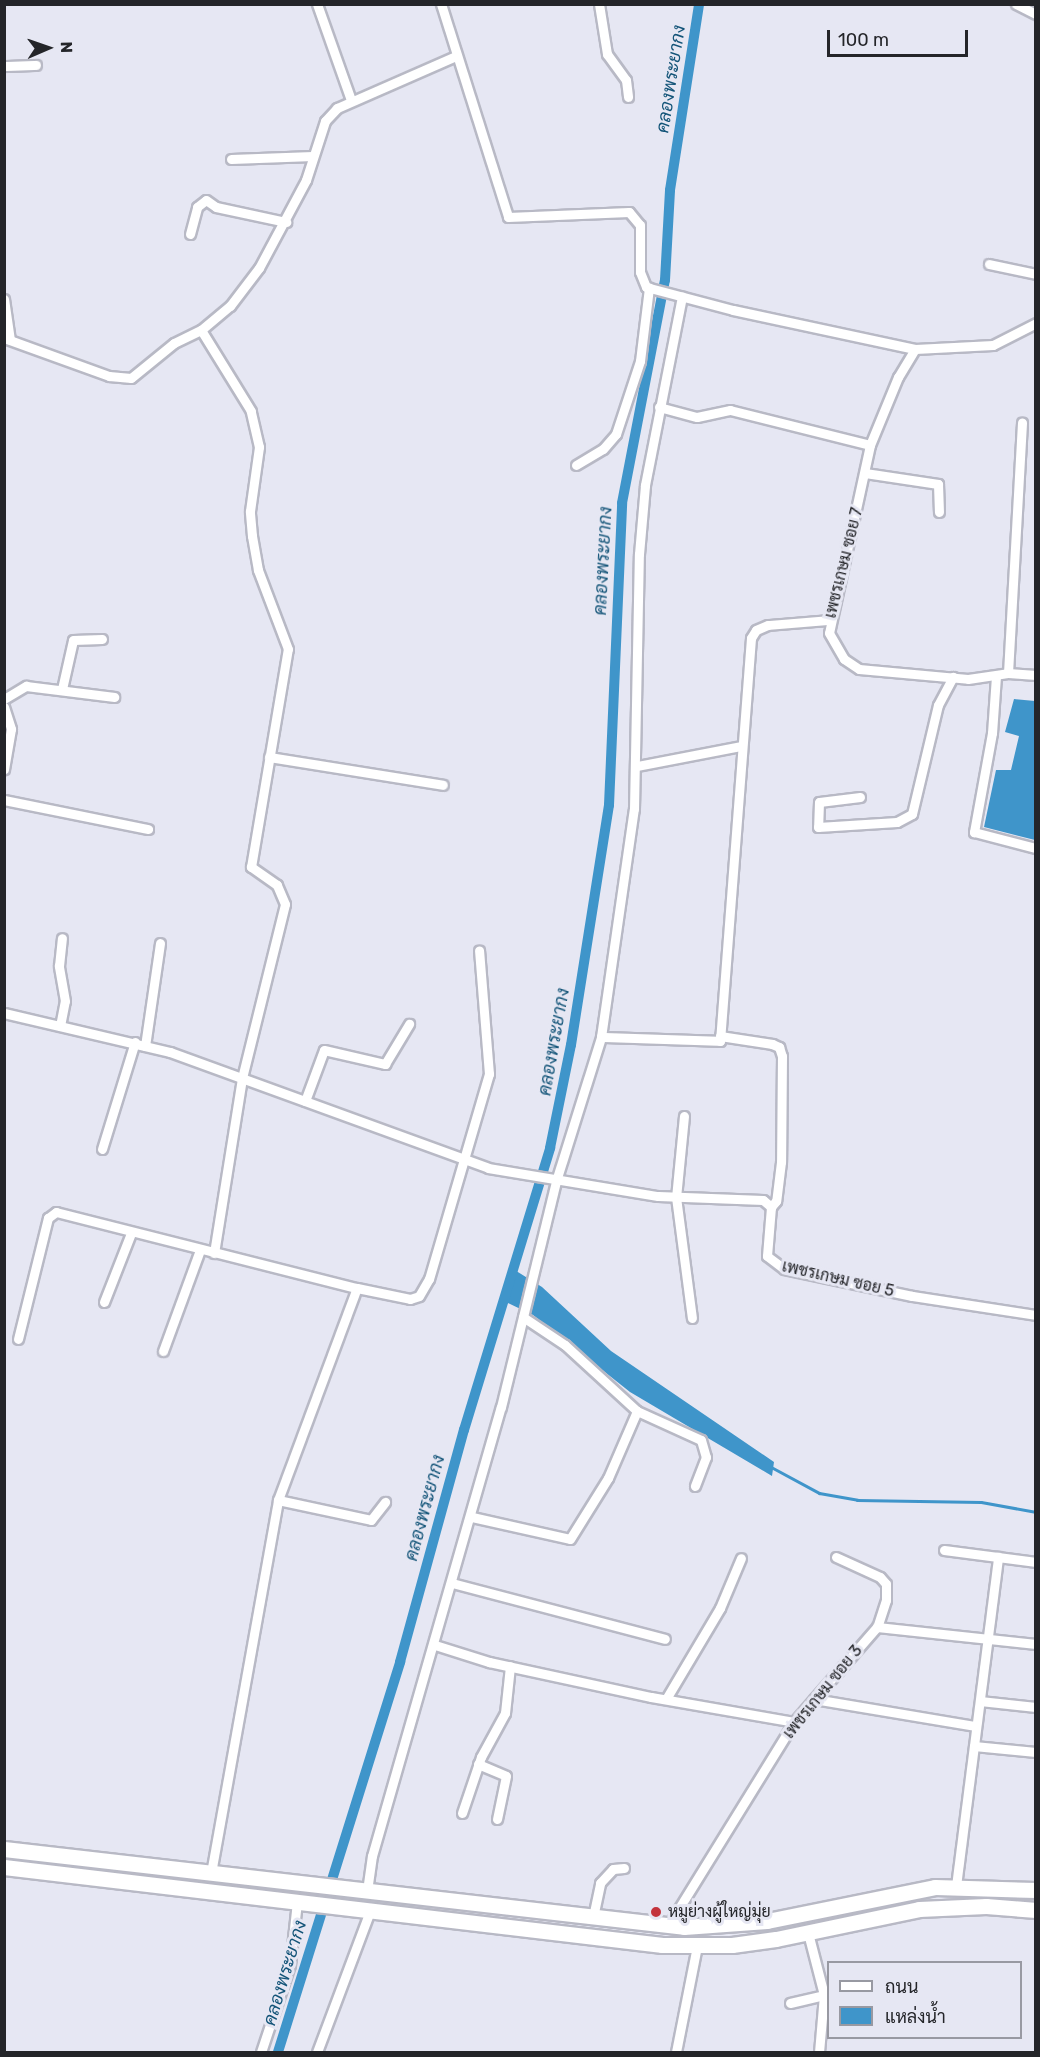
<!DOCTYPE html>
<html>
<head>
<meta charset="utf-8">
<style>
	body { margin:0 }
	#map { position:relative; width:1040px; height:2057px; overflow:hidden; background:#e6e7f3; font-family:Rubik,Sarabun,sans-serif }
	div>[style] { position:absolute }
	.water>* { inset:0; background:#3f95ca }
	.stream>* { height:3px; margin:-1.5px; padding:0 1.5px; transform-origin:1.5px; border-radius:1.5px; background:#3f95ca }
	.canal>* { height:10px; margin:-5px; padding:0 5px; transform-origin:5px; border-radius:5px; background:#3f95ca }
	.roads { filter:drop-shadow(2px 0 #b8b9c5) drop-shadow(-2px 0 #b8b9c5) drop-shadow(0 2px #b8b9c5) drop-shadow(0 -2px #b8b9c5) }
	.minor>* { height:9px; margin:-4.5px; padding:0 4.5px; transform-origin:4.5px; border-radius:4.5px; background:#fff }
	.primary>* { height:15px; margin:-7.5px; padding:0 7.5px; transform-origin:7.5px; border-radius:7.5px; background:#fff }
	.dots>* { width:16px; height:16px; translate:-50% -50%; box-sizing:border-box; border:3px solid #e6e7f3; border-radius:50% }
	span { translate:-50% -50%; white-space:nowrap; text-align:center; line-height:1.15; -webkit-text-stroke:6px #e6e7f3; paint-order:stroke }
	.street-label { font-size:16px; color:#242529 }
	.poi-label { font-size:16px; color:#242529 }
	.left { translate:0 -50%; text-align:left }
	.water-label { font-size:18px; color:#135478; font-style:italic }
	.frame { position:absolute; inset:0; border:6px solid #242529; pointer-events:none }
	.legend { position:absolute; left:827px; top:1961px; width:195px; height:78px; box-sizing:border-box; background:#e6e7f3; border:2px solid #9899a2; margin:0; padding:8px 10px; list-style:none; font-size:18px; color:#242529 }
	.legend li { display:flex; align-items:center; gap:12px; height:30px }
	.legend b { width:30px; border:2px solid #9899a2 }
	.north { position:absolute; left:18px; top:18px; width:60px; height:60px; -webkit-text-stroke:4px #e6e7f3; paint-order:stroke; rotate:88deg; font-size:16px; font-weight:700; line-height:24px; text-align:center; color:#242529 }
	.north::after { content:''; display:block; margin:auto; width:21px; height:27px; background:#242529; clip-path:polygon(50% 0,100% 100%,50% 72%,0 100%) }
	.scale { position:absolute; left:827px; top:30px; width:141px; height:27px; box-sizing:border-box; border:3px solid #242529; border-top:0; padding-left:8px; font-size:18px; line-height:21px; white-space:nowrap; color:#242529; -webkit-text-stroke:4px #e6e7f3; paint-order:stroke }
</style>
</head>
<body>
<div id="map">
	<div class="water">
		<i style="clip-path:polygon(1014px 699px,1035px 701px,1035px 840px,984px 827px,996px 770px,1011px 770px,1019px 736px,1005px 732px)"></i>
		<i style="clip-path:polygon(513px 1269px,542px 1287px,611px 1351px,774px 1462px,772px 1476px,630px 1392px,533px 1315px,504px 1301px)"></i>
	</div>
	<div class="stream">
		<i style="left:771px;top:1467px;width:55px;rotate:28.4deg"></i>
		<i style="left:819px;top:1493px;width:39px;rotate:10deg"></i>
		<i style="left:857px;top:1500px;width:124px;rotate:0.9deg"></i>
		<i style="left:981px;top:1502px;width:56px;rotate:10.3deg"></i>
	</div>
	<div class="canal">
		<i style="left:278px;top:2052px;width:409px;rotate:-72.6deg"></i>
		<i style="left:400px;top:1662px;width:241px;rotate:-74.6deg"></i>
		<i style="left:464px;top:1430px;width:295px;rotate:-73deg"></i>
		<i style="left:550px;top:1148px;width:105px;rotate:-78.5deg"></i>
		<i style="left:571px;top:1045px;width:243px;rotate:-81deg"></i>
		<i style="left:609px;top:805px;width:302px;rotate:-87.5deg"></i>
		<i style="left:622px;top:503px;width:227px;rotate:-79.1deg"></i>
		<i style="left:665px;top:280px;width:90px;rotate:-86.8deg"></i>
		<i style="left:670px;top:190px;width:188px;rotate:-81.1deg"></i>
	</div>
	<div class="roads">
		<div class="minor">
			<i style="left:317px;top:4px;width:102px;rotate:70.5deg"></i>
			<i style="left:441px;top:4px;width:223px;rotate:72.5deg"></i>
			<i style="left:508px;top:217px;width:121px;rotate:-2.4deg"></i>
			<i style="left:629px;top:212px;width:17px;rotate:50deg"></i>
			<i style="left:640px;top:225px;width:47px;rotate:90deg"></i>
			<i style="left:640px;top:272px;width:16px;rotate:68deg"></i>
			<i style="left:646px;top:287px;width:90px;rotate:14.8deg"></i>
			<i style="left:733px;top:310px;width:186px;rotate:12.1deg"></i>
			<i style="left:915px;top:349px;width:78px;rotate:-2.9deg"></i>
			<i style="left:993px;top:345px;width:48px;rotate:-27.1deg"></i>
			<i style="left:599px;top:4px;width:51px;rotate:80.9deg"></i>
			<i style="left:607px;top:54px;width:32px;rotate:54deg"></i>
			<i style="left:626px;top:80px;width:17px;rotate:83deg"></i>
			<i style="left:1016px;top:4px;width:22px;rotate:27deg"></i>
			<i style="left:4px;top:66px;width:32px;rotate:-2deg"></i>
			<i style="left:231px;top:159px;width:82px;rotate:-2.1deg"></i>
			<i style="left:190px;top:234px;width:28px;rotate:-75deg"></i>
			<i style="left:197px;top:207px;width:11px;rotate:-38deg"></i>
			<i style="left:206px;top:200px;width:12px;rotate:35deg"></i>
			<i style="left:216px;top:207px;width:72px;rotate:12.1deg"></i>
			<i style="left:989px;top:264px;width:48px;rotate:12deg"></i>
			<i style="left:4px;top:299px;width:41px;rotate:81.7deg"></i>
			<i style="left:4px;top:338px;width:112px;rotate:19.9deg"></i>
			<i style="left:109px;top:376px;width:22px;rotate:5deg"></i>
			<i style="left:131px;top:378px;width:55px;rotate:-39.1deg"></i>
			<i style="left:174px;top:343px;width:30px;rotate:-26deg"></i>
			<i style="left:915px;top:349px;width:33px;rotate:121deg"></i>
			<i style="left:898px;top:377px;width:74px;rotate:112.4deg"></i>
			<i style="left:870px;top:445px;width:192px;rotate:102.3deg"></i>
			<i style="left:829px;top:633px;width:30px;rotate:60deg"></i>
			<i style="left:844px;top:659px;width:18px;rotate:34deg"></i>
			<i style="left:859px;top:669px;width:109px;rotate:5.2deg"></i>
			<i style="left:968px;top:679px;width:40px;rotate:-8.5deg"></i>
			<i style="left:1008px;top:673px;width:28px;rotate:4deg"></i>
			<i style="left:659px;top:407px;width:39px;rotate:15deg"></i>
			<i style="left:697px;top:417px;width:34px;rotate:-12deg"></i>
			<i style="left:730px;top:410px;width:144px;rotate:14deg"></i>
			<i style="left:576px;top:465px;width:31px;rotate:-31deg"></i>
			<i style="left:603px;top:449px;width:20px;rotate:-49deg"></i>
			<i style="left:616px;top:434px;width:77px;rotate:-71.8deg"></i>
			<i style="left:640px;top:361px;width:74px;rotate:-83deg"></i>
			<i style="left:865px;top:473px;width:74px;rotate:8.6deg"></i>
			<i style="left:938px;top:484px;width:28px;rotate:88deg"></i>
			<i style="left:1008px;top:673px;width:251px;rotate:-86.8deg"></i>
			<i style="left:996px;top:676px;width:57px;rotate:94deg"></i>
			<i style="left:992px;top:733px;width:101px;rotate:100.3deg"></i>
			<i style="left:974px;top:832px;width:64px;rotate:14.5deg"></i>
			<i style="left:62px;top:689px;width:50px;rotate:-77.3deg"></i>
			<i style="left:73px;top:640px;width:29px;rotate:-2deg"></i>
			<i style="left:4px;top:699px;width:26px;rotate:-31deg"></i>
			<i style="left:26px;top:686px;width:89px;rotate:7.1deg"></i>
			<i style="left:4px;top:707px;width:23px;rotate:72deg"></i>
			<i style="left:11px;top:729px;width:41px;rotate:99.9deg"></i>
			<i style="left:269px;top:757px;width:176px;rotate:9.1deg"></i>
			<i style="left:637px;top:766px;width:106px;rotate:-10.9deg"></i>
			<i style="left:860px;top:797px;width:41px;rotate:173deg"></i>
			<i style="left:819px;top:802px;width:25px;rotate:92deg"></i>
			<i style="left:818px;top:827px;width:79px;rotate:-3.6deg"></i>
			<i style="left:897px;top:822px;width:17px;rotate:-28deg"></i>
			<i style="left:912px;top:814px;width:112px;rotate:-76.6deg"></i>
			<i style="left:938px;top:705px;width:32px;rotate:-62deg"></i>
			<i style="left:4px;top:800px;width:147px;rotate:11.4deg"></i>
			<i style="left:4px;top:1013px;width:171px;rotate:13.2deg"></i>
			<i style="left:170px;top:1052px;width:338px;rotate:20deg"></i>
			<i style="left:488px;top:1168px;width:172px;rotate:9.4deg"></i>
			<i style="left:658px;top:1196px;width:105px;rotate:2.2deg"></i>
			<i style="left:763px;top:1200px;width:11px;rotate:41deg"></i>
			<i style="left:771px;top:1207px;width:49px;rotate:94.7deg"></i>
			<i style="left:767px;top:1256px;width:21px;rotate:37deg"></i>
			<i style="left:784px;top:1269px;width:131px;rotate:11.9deg"></i>
			<i style="left:912px;top:1296px;width:125px;rotate:8.7deg"></i>
			<i style="left:60px;top:1026px;width:25px;rotate:-79deg"></i>
			<i style="left:65px;top:1001px;width:36px;rotate:-100deg"></i>
			<i style="left:59px;top:966px;width:28px;rotate:-84deg"></i>
			<i style="left:720px;top:1036px;width:53px;rotate:8.7deg"></i>
			<i style="left:772px;top:1044px;width:8px;rotate:23deg"></i>
			<i style="left:779px;top:1047px;width:9px;rotate:72deg"></i>
			<i style="left:782px;top:1056px;width:106px;rotate:90.5deg"></i>
			<i style="left:781px;top:1162px;width:39px;rotate:97deg"></i>
			<i style="left:776px;top:1201px;width:8px;rotate:130deg"></i>
			<i style="left:601px;top:1037px;width:230px;rotate:-81.8deg"></i>
			<i style="left:634px;top:809px;width:255px;rotate:-88.9deg"></i>
			<i style="left:639px;top:554px;width:69px;rotate:-85deg"></i>
			<i style="left:645px;top:485px;width:192px;rotate:-78.9deg"></i>
			<i style="left:145px;top:1046px;width:104px;rotate:-81.7deg"></i>
			<i style="left:305px;top:1101px;width:54px;rotate:-69.6deg"></i>
			<i style="left:324px;top:1050px;width:63px;rotate:12.9deg"></i>
			<i style="left:385px;top:1064px;width:47px;rotate:-59deg"></i>
			<i style="left:684px;top:1116px;width:81px;rotate:95.6deg"></i>
			<i style="left:676px;top:1197px;width:122px;rotate:82.5deg"></i>
			<i style="left:102px;top:1149px;width:112px;rotate:-72.9deg"></i>
			<i style="left:214px;top:1253px;width:177px;rotate:-80.9deg"></i>
			<i style="left:242px;top:1078px;width:179px;rotate:-76.1deg"></i>
			<i style="left:285px;top:904px;width:21px;rotate:-113deg"></i>
			<i style="left:277px;top:885px;width:32px;rotate:-145deg"></i>
			<i style="left:251px;top:867px;width:221px;rotate:-80.4deg"></i>
			<i style="left:288px;top:649px;width:85px;rotate:-110.8deg"></i>
			<i style="left:258px;top:570px;width:35px;rotate:-100deg"></i>
			<i style="left:252px;top:536px;width:25px;rotate:-95deg"></i>
			<i style="left:250px;top:511px;width:65px;rotate:-82deg"></i>
			<i style="left:259px;top:447px;width:37px;rotate:-103deg"></i>
			<i style="left:251px;top:411px;width:95px;rotate:-121.7deg"></i>
			<i style="left:201px;top:330px;width:38px;rotate:-40deg"></i>
			<i style="left:230px;top:306px;width:48px;rotate:-52.7deg"></i>
			<i style="left:259px;top:268px;width:100px;rotate:-61.9deg"></i>
			<i style="left:306px;top:180px;width:62px;rotate:-72.1deg"></i>
			<i style="left:325px;top:121px;width:18px;rotate:-47deg"></i>
			<i style="left:337px;top:108px;width:128px;rotate:-23.6deg"></i>
			<i style="left:104px;top:1302px;width:74px;rotate:-68.6deg"></i>
			<i style="left:523px;top:1317px;width:50px;rotate:33.7deg"></i>
			<i style="left:565px;top:1345px;width:98px;rotate:42.5deg"></i>
			<i style="left:18px;top:1339px;width:125px;rotate:-76.1deg"></i>
			<i style="left:48px;top:1218px;width:10px;rotate:-37deg"></i>
			<i style="left:56px;top:1212px;width:310px;rotate:14.2deg"></i>
			<i style="left:357px;top:1288px;width:54px;rotate:11.7deg"></i>
			<i style="left:410px;top:1299px;width:9px;rotate:-18deg"></i>
			<i style="left:419px;top:1296px;width:20px;rotate:-60deg"></i>
			<i style="left:429px;top:1279px;width:214px;rotate:-73.7deg"></i>
			<i style="left:489px;top:1074px;width:124px;rotate:-94.6deg"></i>
			<i style="left:163px;top:1351px;width:108px;rotate:-69.9deg"></i>
			<i style="left:278px;top:1500px;width:95px;rotate:12.1deg"></i>
			<i style="left:371px;top:1520px;width:23px;rotate:-52deg"></i>
			<i style="left:472px;top:1517px;width:100px;rotate:12.7deg"></i>
			<i style="left:570px;top:1539px;width:72px;rotate:-58.1deg"></i>
			<i style="left:608px;top:1478px;width:73px;rotate:-66.6deg"></i>
			<i style="left:637px;top:1411px;width:70px;rotate:24.4deg"></i>
			<i style="left:701px;top:1440px;width:18px;rotate:74deg"></i>
			<i style="left:706px;top:1457px;width:31px;rotate:111deg"></i>
			<i style="left:944px;top:1550px;width:93px;rotate:7.4deg"></i>
			<i style="left:836px;top:1557px;width:48px;rotate:24.4deg"></i>
			<i style="left:880px;top:1577px;width:9px;rotate:49deg"></i>
			<i style="left:886px;top:1584px;width:16px;rotate:90deg"></i>
			<i style="left:886px;top:1600px;width:28px;rotate:108deg"></i>
			<i style="left:452px;top:1583px;width:220px;rotate:14.7deg"></i>
			<i style="left:435px;top:1645px;width:57px;rotate:17.5deg"></i>
			<i style="left:489px;top:1662px;width:166px;rotate:12.2deg"></i>
			<i style="left:651px;top:1697px;width:145px;rotate:9.9deg"></i>
			<i style="left:666px;top:1699px;width:106px;rotate:-59.3deg"></i>
			<i style="left:720px;top:1608px;width:54px;rotate:-67.2deg"></i>
			<i style="left:814px;top:1699px;width:164px;rotate:9.5deg"></i>
			<i style="left:980px;top:1701px;width:56px;rotate:6.1deg"></i>
			<i style="left:974px;top:1746px;width:62px;rotate:5.5deg"></i>
			<i style="left:478px;top:1764px;width:30px;rotate:23deg"></i>
			<i style="left:506px;top:1776px;width:44px;rotate:101.8deg"></i>
			<i style="left:462px;top:1813px;width:59px;rotate:-71.3deg"></i>
			<i style="left:481px;top:1757px;width:50px;rotate:-61.4deg"></i>
			<i style="left:505px;top:1713px;width:47px;rotate:-83.9deg"></i>
			<i style="left:211px;top:1873px;width:379px;rotate:-79.8deg"></i>
			<i style="left:278px;top:1500px;width:226px;rotate:-69.6deg"></i>
			<i style="left:956px;top:1886px;width:332px;rotate:-82.7deg"></i>
			<i style="left:367px;top:1891px;width:35px;rotate:-82deg"></i>
			<i style="left:372px;top:1856px;width:467px;rotate:-74deg"></i>
			<i style="left:501px;top:1407px;width:233px;rotate:-76.3deg"></i>
			<i style="left:556px;top:1181px;width:151px;rotate:-72.6deg"></i>
			<i style="left:601px;top:1037px;width:119px;rotate:1.9deg"></i>
			<i style="left:720px;top:1041px;width:404px;rotate:-85.6deg"></i>
			<i style="left:751px;top:638px;width:9px;rotate:-58deg"></i>
			<i style="left:756px;top:630px;width:13px;rotate:-23deg"></i>
			<i style="left:768px;top:625px;width:61px;rotate:-4.7deg"></i>
			<i style="left:593px;top:1917px;width:35px;rotate:-78deg"></i>
			<i style="left:600px;top:1883px;width:19px;rotate:-47deg"></i>
			<i style="left:613px;top:1869px;width:11px;rotate:-5deg"></i>
			<i style="left:668px;top:1926px;width:240px;rotate:-58.3deg"></i>
			<i style="left:794px;top:1722px;width:126px;rotate:-48.9deg"></i>
			<i style="left:877px;top:1627px;width:160px;rotate:6.1deg"></i>
			<i style="left:808px;top:1933px;width:64px;rotate:75.5deg"></i>
			<i style="left:824px;top:1995px;width:57px;rotate:95deg"></i>
			<i style="left:790px;top:2003px;width:39px;rotate:-13deg"></i>
			<i style="left:261px;top:2052px;width:92px;rotate:-71.6deg"></i>
			<i style="left:290px;top:1965px;width:63px;rotate:-83.7deg"></i>
			<i style="left:317px;top:2052px;width:151px;rotate:-69.4deg"></i>
			<i style="left:676px;top:2052px;width:108px;rotate:-78.8deg"></i>
		</div>
		<div class="primary">
			<i style="left:4px;top:1849px;width:684px;rotate:6.54deg"></i>
			<i style="left:684px;top:1927px;width:83px;rotate:-4.1deg"></i>
			<i style="left:767px;top:1921px;width:171px;rotate:-11.4deg"></i>
			<i style="left:935px;top:1887px;width:101px;rotate:1.7deg"></i>
			<i style="left:4px;top:1867px;width:663px;rotate:6.76deg"></i>
			<i style="left:662px;top:1945px;width:70px"></i>
			<i style="left:732px;top:1945px;width:44px;rotate:-7.8deg"></i>
			<i style="left:776px;top:1939px;width:146px;rotate:-11.8deg"></i>
			<i style="left:919px;top:1909px;width:67px;rotate:-2.6deg"></i>
			<i style="left:986px;top:1906px;width:50px;rotate:4.6deg"></i>
		</div>
	</div>
	<div class="dots">
		<i style="left:656px;top:1912px;background:#c3333c"></i>
	</div>
	<div class="street-label">
		<span style="left:844px;top:563px;rotate:-76deg">เพชรเกษม ซอย 7</span>
		<span style="left:838px;top:1279px;rotate:13deg">เพชรเกษม ซอย 5</span>
		<span style="left:823px;top:1692px;rotate:-51deg">เพชรเกษม ซอย 3</span>
	</div>
	<div class="poi-label">
		<span class="left" style="left:668px;top:1912px">หมูย่างผู้ใหญ่มุ่ย</span>
	</div>
	<div class="water-label">
		<span style="left:671px;top:79px;rotate:-81deg">คลองพระยากง</span>
		<span style="left:603px;top:561px;rotate:-87deg">คลองพระยากง</span>
		<span style="left:554px;top:1042px;rotate:-80deg">คลองพระยากง</span>
		<span style="left:425px;top:1508px;rotate:-75deg">คลองพระยากง</span>
		<span style="left:285px;top:1973px;rotate:-73deg">คลองพระยากง</span>
	</div>
	<div class="frame"></div>
	<ul class="legend">
	<li><b style="height:8px;background:#fff"></b>ถนน</li>
	<li><b style="height:16px;background:#3f95ca"></b>แหล่งน้ำ</li>
	</ul>
	<div class="north">N</div>
	<div class="scale">100 m</div>
</div>
</body>
</html>
